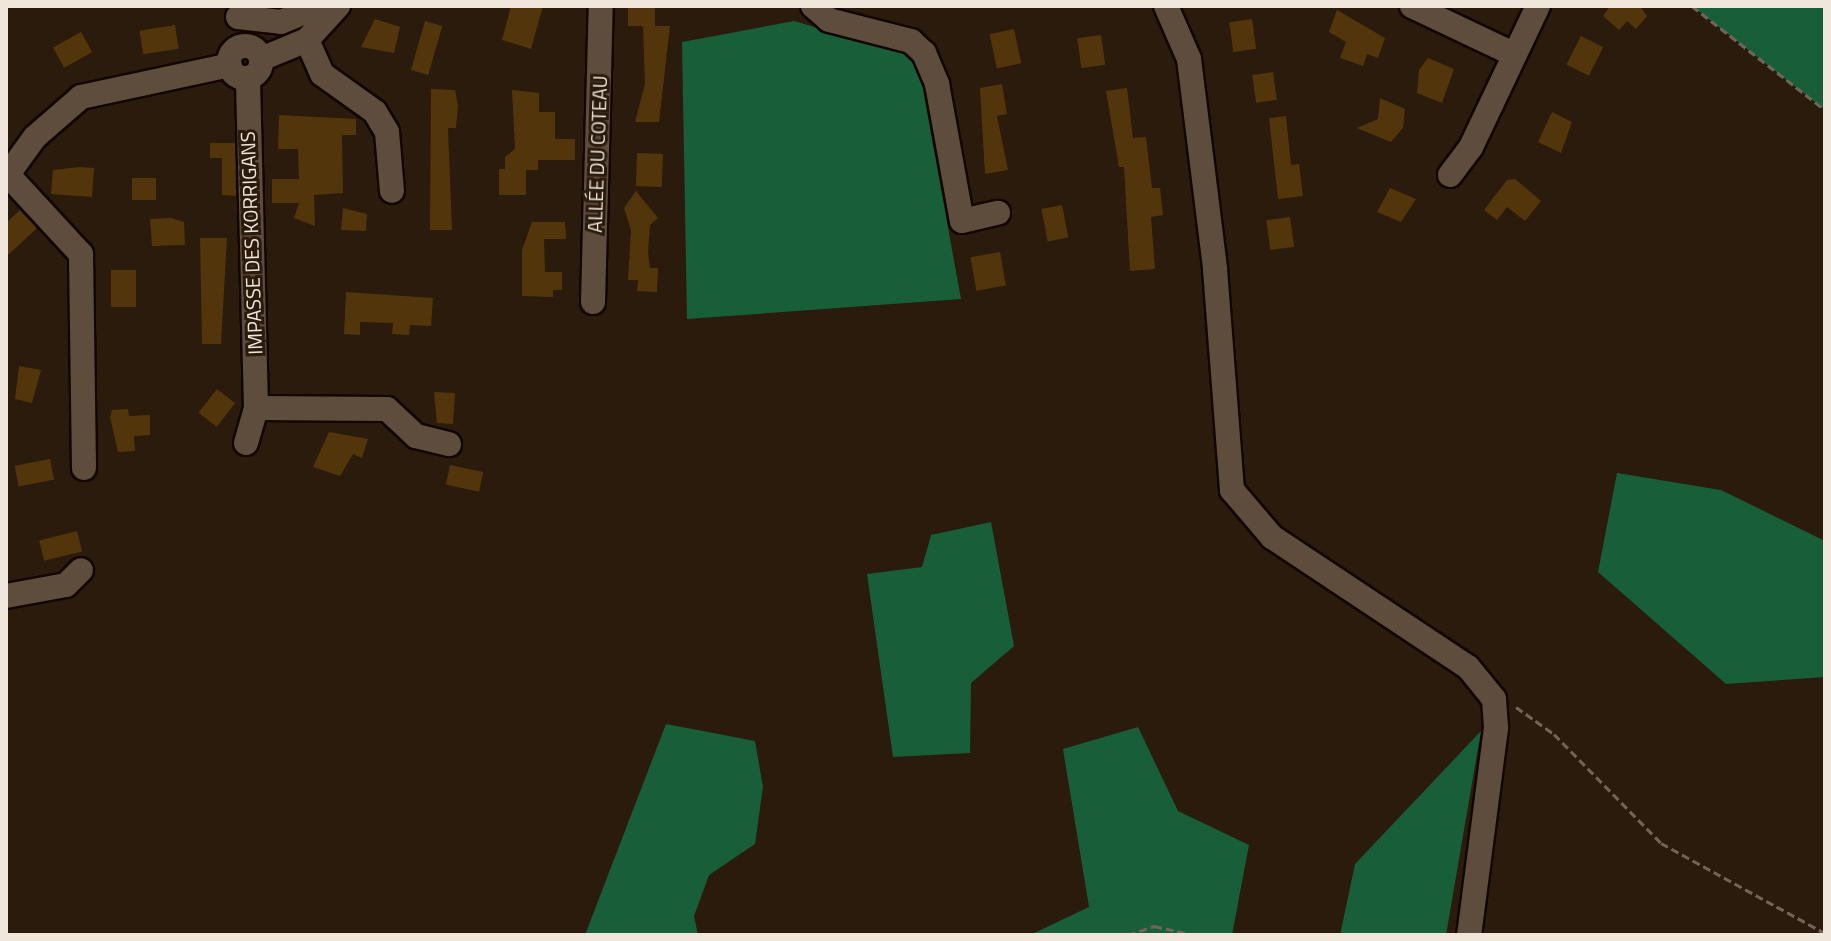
<!DOCTYPE html>
<html>
<head>
<meta charset="utf-8">
<style>
	body { margin:0 }
	#map { position:relative; width:1831px; height:941px; overflow:hidden; background:#2a1b0d; font-family:"Titillium Web",sans-serif }
	div>[style] { position:absolute }
	.forest>* { inset:0; background:#175e39 }
	.building>* { inset:0; background:#53350c; transform-origin:0 0 }
	.path>* { height:3px; margin-top:-1.5px; transform-origin:0; background:repeating-linear-gradient(90deg,#726458 0 8px,transparent 0 12px) }
	.roads { filter:drop-shadow(2px 0 #120600) drop-shadow(-2px 0 #120600) drop-shadow(0 2px #120600) drop-shadow(0 -2px #120600) }
	.minor>* { height:24px; margin:-12px; padding:0 12px; transform-origin:12px; border-radius:12px; background:#5e4d3d }
	.minor>.ring { margin:-12px; padding:0; box-sizing:content-box; background:none; border:24px solid #5e4d3d; border-radius:50% }
	span { translate:-50% -50%; white-space:nowrap; text-align:center; line-height:1.15; -webkit-text-stroke:6px #2a1b0d; paint-order:stroke }
	.street-label { font-size:20px; color:#f0e6dc }
	.frame { position:absolute; inset:0; border:8px solid #f0e6dc; pointer-events:none }
</style>
</head>
<body>
<div id="map">
	<div class="forest">
		<i style="clip-path:polygon(1692px 6px,1825px 6px,1825px 110px)"></i>
		<i style="clip-path:polygon(794px 21px,917px 57px,961px 299px,687px 319px,682px 42px)"></i>
		<i style="clip-path:polygon(1617px 473px,1721px 490px,1825px 541px,1825px 677px,1726px 684px,1598px 572px)"></i>
		<i style="clip-path:polygon(991px 522px,1014px 646px,971px 683px,970px 753px,893px 757px,867px 574px,922px 567px,931px 535px)"></i>
		<i style="clip-path:polygon(666px 724px,755px 741px,763px 787px,755px 844px,709px 875px,694px 916px,698px 935px,585px 935px)"></i>
		<i style="clip-path:polygon(1138px 727px,1178px 811px,1249px 845px,1232px 935px,1030px 935px,1089px 907px,1063px 749px)"></i>
		<i style="clip-path:polygon(1481px 731px,1446px 935px,1340px 935px,1355px 864px)"></i>
	</div>
	<div class="building">
		<i style="clip-path:polygon(511px 6px,543px 6px,531px 49px,502px 40px)"></i>
		<i style="left:628px;top:6px;width:27px;height:20px"></i>
		<i style="clip-path:polygon(1610px 6px,1640px 6px,1647px 16px,1636px 29px,1627px 21px,1619px 30px,1603px 16px)"></i>
		<i style="clip-path:polygon(1337px 10px,1385px 38px,1378px 58px,1367px 54px,1363px 66px,1340px 58px,1346px 42px,1329px 32px)"></i>
		<i style="clip-path:polygon(375px 19px,400px 27px,394px 53px,361px 47px)"></i>
		<i style="left:1252px;top:19px;width:30px;height:23px;rotate:82deg"></i>
		<i style="left:425px;top:21px;width:18px;height:51px;rotate:16deg"></i>
		<i style="left:175px;top:25px;width:24px;height:36px;rotate:81deg"></i>
		<i style="clip-path:polygon(643px 26px,670px 26px,659px 122px,635px 122px,645px 84px)"></i>
		<i style="left:1014px;top:29px;width:35px;height:25px;rotate:78deg"></i>
		<i style="left:81px;top:32px;width:23px;height:32px;rotate:61deg"></i>
		<i style="left:1101px;top:35px;width:30px;height:24px;rotate:82deg"></i>
		<i style="left:1581px;top:36px;width:25px;height:32px;rotate:27deg"></i>
		<i style="clip-path:polygon(1428px 58px,1454px 69px,1442px 103px,1417px 93px,1419px 70px)"></i>
		<i style="left:1273px;top:72px;width:28px;height:21px;rotate:82deg"></i>
		<i style="clip-path:polygon(1002px 84px,1007px 114px,997px 116px,1008px 170px,985px 174px,980px 88px)"></i>
		<i style="clip-path:polygon(1127px 88px,1133px 138px,1146px 137px,1152px 188px,1160px 188px,1163px 215px,1151px 217px,1155px 269px,1130px 271px,1124px 167px,1119px 167px,1106px 91px)"></i>
		<i style="clip-path:polygon(431px 89px,455px 90px,458px 106px,456px 128px,448px 128px,452px 230px,430px 230px)"></i>
		<i style="clip-path:polygon(512px 90px,539px 93px,539px 112px,555px 112px,555px 139px,575px 139px,575px 160px,538px 160px,538px 170px,526px 170px,526px 195px,499px 195px,499px 169px,505px 169px,505px 157px,515px 149px)"></i>
		<i style="clip-path:polygon(1380px 98px,1405px 109px,1403px 128px,1391px 142px,1357px 128px,1378px 119px)"></i>
		<i style="clip-path:polygon(1552px 112px,1572px 122px,1561px 153px,1538px 142px)"></i>
		<i style="clip-path:polygon(279px 115px,356px 119px,356px 135px,342px 135px,343px 193px,314px 195px,315px 226px,294px 218px,299px 203px,272px 203px,272px 179px,299px 179px,298px 149px,278px 149px)"></i>
		<i style="clip-path:polygon(1286px 116px,1291px 165px,1299px 164px,1303px 196px,1278px 199px,1269px 118px)"></i>
		<i style="clip-path:polygon(210px 143px,235px 143px,236px 196px,222px 195px,222px 158px,210px 158px)"></i>
		<i style="left:637px;top:153px;width:26px;height:33px;rotate:2deg"></i>
		<i style="clip-path:polygon(80px 167px,94px 168px,92px 197px,51px 194px,53px 170px)"></i>
		<i style="left:132px;top:178px;width:24px;height:22px"></i>
		<i style="clip-path:polygon(1515px 179px,1541px 201px,1525px 221px,1507px 207px,1497px 220px,1484px 210px,1507px 180px)"></i>
		<i style="clip-path:polygon(1390px 188px,1416px 199px,1401px 222px,1377px 212px)"></i>
		<i style="clip-path:polygon(636px 191px,658px 218px,650px 225px,648px 252px,650px 268px,658px 268px,657px 292px,637px 291px,638px 280px,628px 280px,631px 230px,624px 208px)"></i>
		<i style="left:1062px;top:205px;width:33px;height:21px;rotate:79deg"></i>
		<i style="clip-path:polygon(343px 208px,367px 214px,366px 231px,341px 230px)"></i>
		<i style="clip-path:polygon(20px 210px,37px 228px,6px 257px,6px 223px)"></i>
		<i style="left:1290px;top:217px;width:30px;height:24px;rotate:82deg"></i>
		<i style="clip-path:polygon(171px 218px,184px 222px,185px 245px,152px 246px,150px 219px)"></i>
		<i style="clip-path:polygon(532px 222px,565px 222px,566px 239px,544px 239px,545px 272px,562px 272px,562px 290px,553px 290px,553px 297px,522px 296px,522px 250px)"></i>
		<i style="clip-path:polygon(200px 238px,227px 238px,221px 344px,202px 344px)"></i>
		<i style="left:1000px;top:252px;width:34px;height:30px;rotate:80deg"></i>
		<i style="left:111px;top:270px;width:25px;height:37px"></i>
		<i style="clip-path:polygon(346px 292px,433px 298px,431px 326px,410px 325px,409px 335px,392px 334px,393px 323px,360px 322px,360px 335px,344px 334px)"></i>
		<i style="clip-path:polygon(19px 366px,41px 370px,32px 403px,15px 399px)"></i>
		<i style="left:217px;top:389px;width:23px;height:30px;rotate:38deg"></i>
		<i style="clip-path:polygon(434px 392px,455px 393px,453px 424px,437px 423px)"></i>
		<i style="clip-path:polygon(128px 409px,129px 416px,150px 415px,150px 435px,134px 436px,135px 451px,118px 452px,110px 417px,112px 410px)"></i>
		<i style="clip-path:polygon(329px 432px,368px 439px,362px 458px,353px 454px,340px 476px,313px 467px)"></i>
		<i style="left:50px;top:459px;width:21px;height:36px;rotate:79deg"></i>
		<i style="left:450px;top:465px;width:34px;height:20px;rotate:12deg"></i>
		<i style="left:77px;top:531px;width:21px;height:39px;rotate:76deg"></i>
	</div>
	<div class="path">
		<i style="left:1692px;top:6px;width:169px;rotate:38deg"></i>
		<i style="left:1516px;top:707px;width:47px;rotate:35.4deg"></i>
		<i style="left:1554px;top:734px;width:153px;rotate:45.5deg"></i>
		<i style="left:1661px;top:843px;width:187px;rotate:28.8deg"></i>
		<i style="left:1128px;top:935px;width:28px;rotate:-19deg"></i>
		<i style="left:1154px;top:926px;width:41px;rotate:12.7deg"></i>
	</div>
	<div class="roads">
		<div class="minor">
			<i style="left:813px;top:6px;width:21px;rotate:41deg"></i>
			<i style="left:829px;top:20px;width:85px;rotate:14.4deg"></i>
			<i style="left:911px;top:41px;width:18px;rotate:43deg"></i>
			<i style="left:924px;top:53px;width:34px;rotate:67deg"></i>
			<i style="left:937px;top:84px;width:139px;rotate:79.7deg"></i>
			<i style="left:962px;top:221px;width:37px;rotate:-13deg"></i>
			<i style="left:1166px;top:6px;width:58px;rotate:66.5deg"></i>
			<i style="left:1189px;top:59px;width:212px;rotate:82.9deg"></i>
			<i style="left:1215px;top:269px;width:222px;rotate:85.6deg"></i>
			<i style="left:1232px;top:490px;width:62px;rotate:49.6deg"></i>
			<i style="left:1272px;top:537px;width:235px;rotate:33.6deg"></i>
			<i style="left:1468px;top:667px;width:41px;rotate:50.9deg"></i>
			<i style="left:1494px;top:699px;width:29px;rotate:86deg"></i>
			<i style="left:1496px;top:728px;width:209px;rotate:97.4deg"></i>
			<i style="left:1412px;top:6px;width:112px;rotate:25.4deg"></i>
			<i style="left:238px;top:17px;width:43px;rotate:6.6deg"></i>
			<i style="left:281px;top:22px;width:41px;rotate:-22.8deg"></i>
			<i style="left:307px;top:40px;width:37px;rotate:66deg"></i>
			<i style="left:322px;top:74px;width:65px;rotate:35.6deg"></i>
			<i style="left:375px;top:112px;width:23px;rotate:59deg"></i>
			<i style="left:387px;top:132px;width:59px;rotate:85.2deg"></i>
			<i class="ring" style="left:229px;top:46px;width:8px;height:8px"></i>
			<i style="left:261px;top:59px;width:50px;rotate:-22.4deg"></i>
			<i style="left:307px;top:40px;width:46px;rotate:-47.6deg"></i>
			<i style="left:8px;top:175px;width:108px;rotate:47.3deg"></i>
			<i style="left:81px;top:254px;width:214px;rotate:89.2deg"></i>
			<i style="left:1450px;top:175px;width:35px;rotate:-53deg"></i>
			<i style="left:1471px;top:147px;width:156px;rotate:-64.6deg"></i>
			<i style="left:6px;top:177px;width:49px;rotate:-54.1deg"></i>
			<i style="left:35px;top:137px;width:61px;rotate:-41deg"></i>
			<i style="left:81px;top:97px;width:152px;rotate:-12.1deg"></i>
			<i style="left:593px;top:302px;width:296px;rotate:-88.5deg"></i>
			<i style="left:256px;top:408px;width:131px;rotate:0.4deg"></i>
			<i style="left:387px;top:409px;width:40px;rotate:43deg"></i>
			<i style="left:416px;top:436px;width:34px;rotate:14deg"></i>
			<i style="left:246px;top:443px;width:36px;rotate:-74deg"></i>
			<i style="left:256px;top:408px;width:330px;rotate:-91.4deg"></i>
			<i style="left:6px;top:596px;width:61px;rotate:-10.4deg"></i>
			<i style="left:66px;top:585px;width:21px;rotate:-45deg"></i>
		</div>
	</div>
	<div class="street-label">
		<span style="left:597px;top:154px;rotate:-88deg">ALLÉE DU COTEAU</span>
		<span style="left:251px;top:243px;rotate:-92deg">IMPASSE DES KORRIGANS</span>
	</div>
	<div class="frame"></div>
</div>
</body>
</html>
